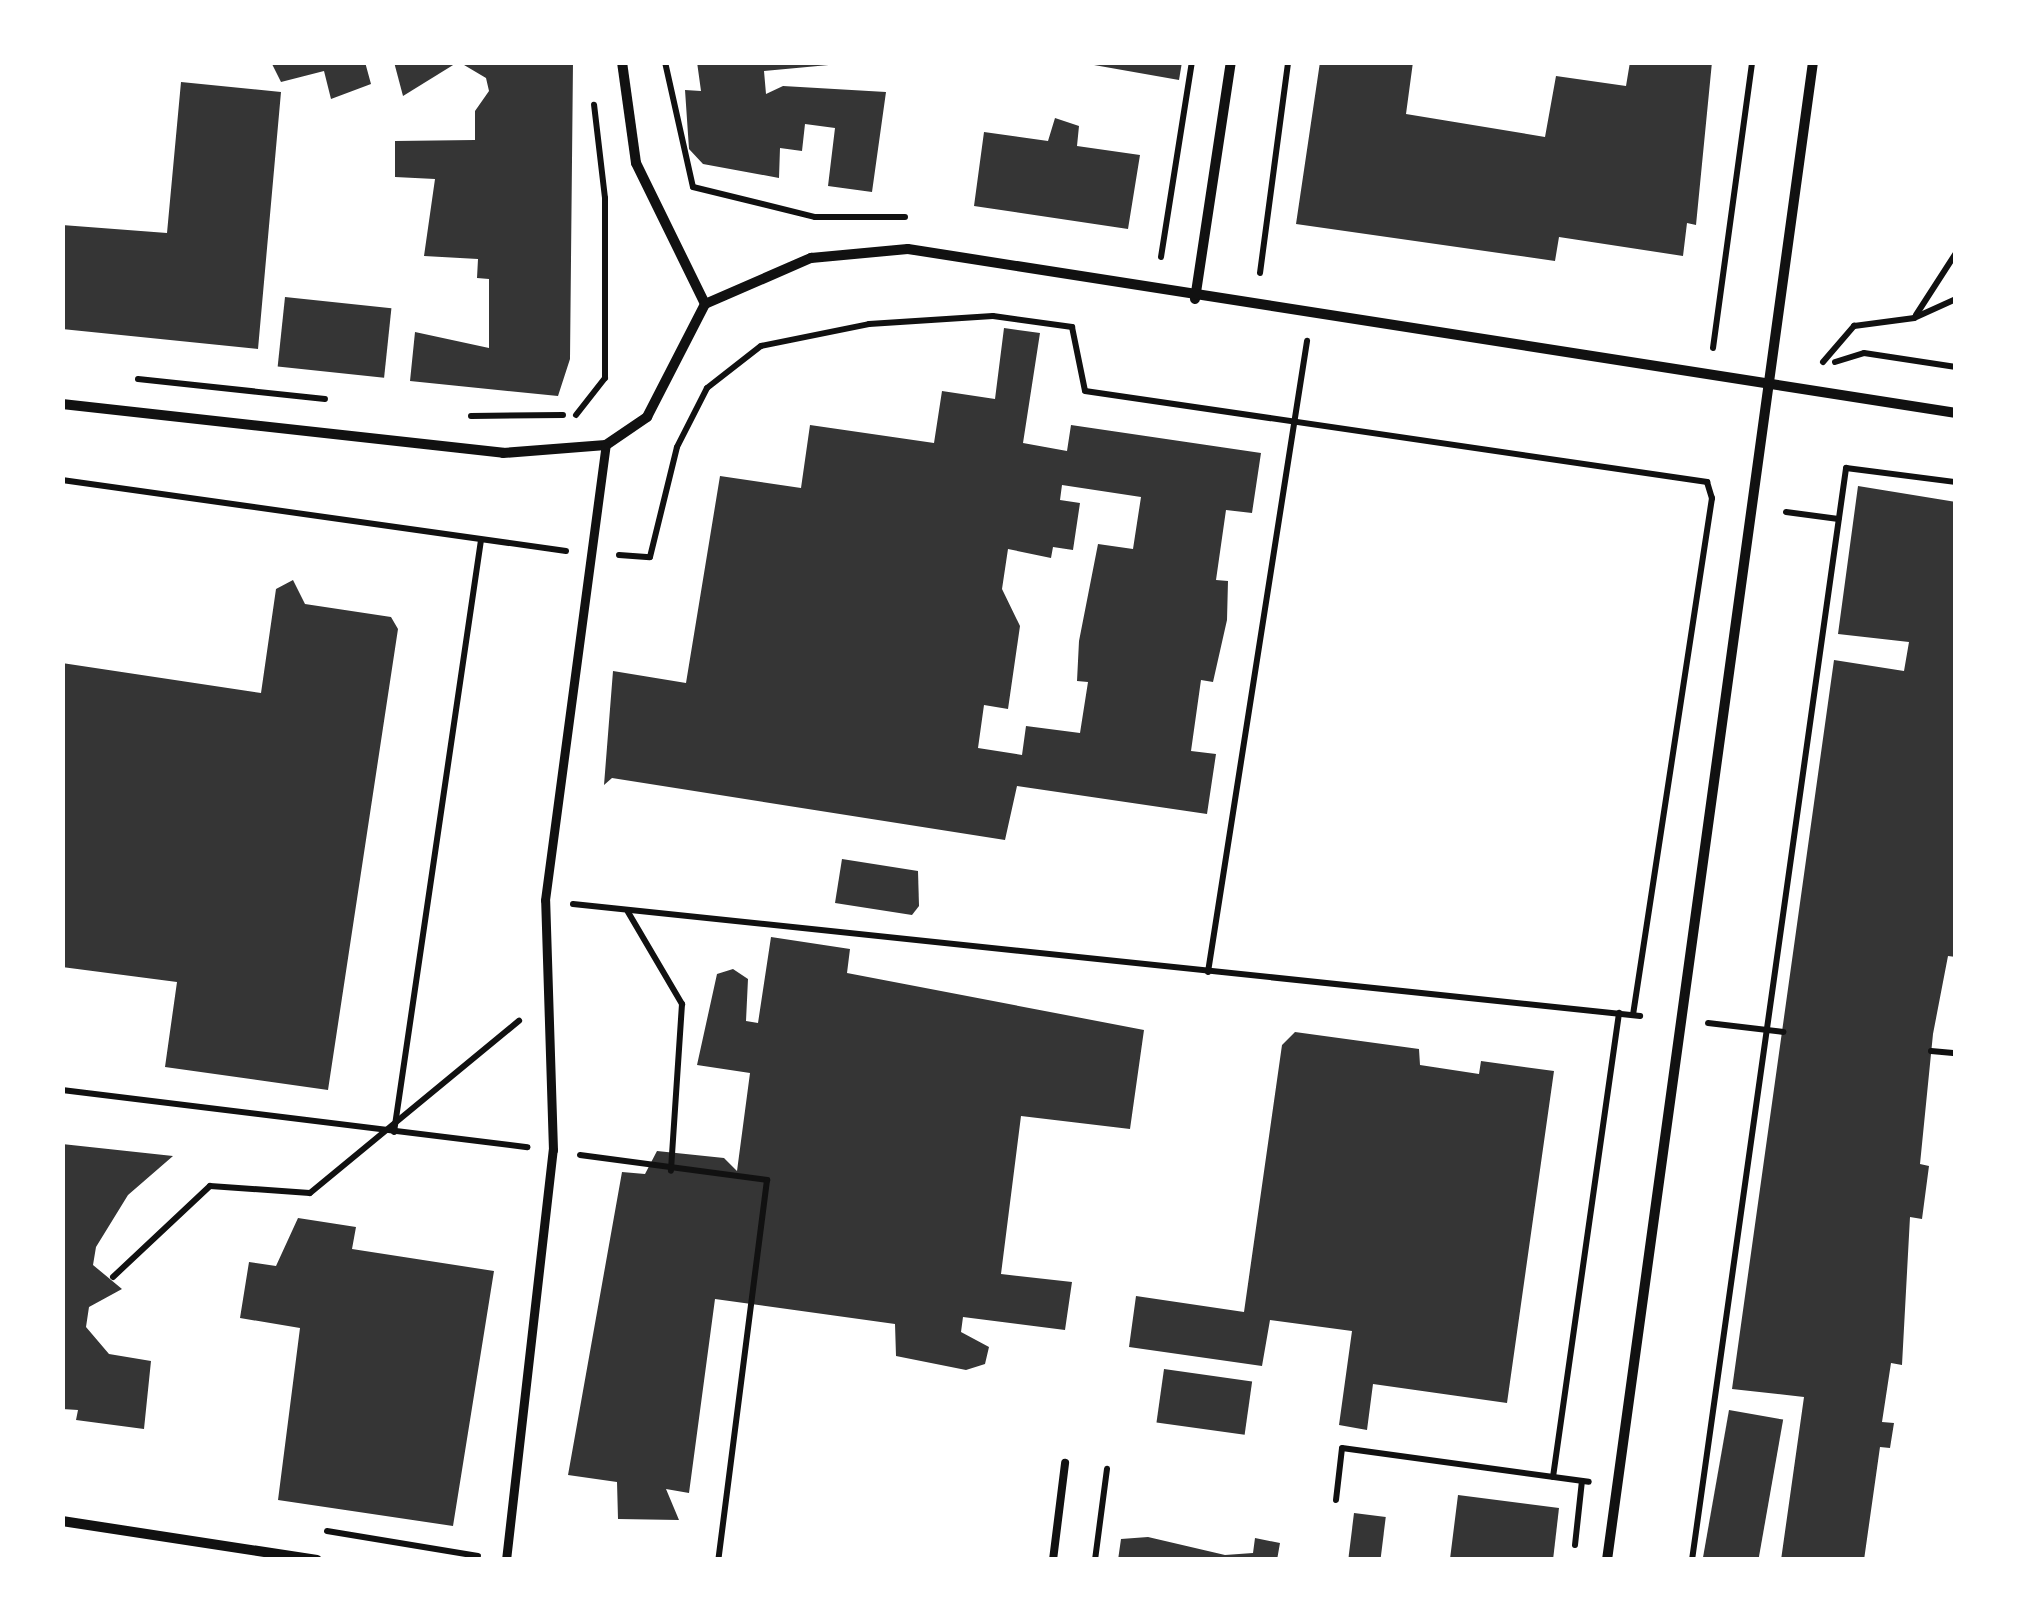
<!DOCTYPE html>
<html>
<head>
<meta charset="utf-8">
<style>
	body { margin:0 }
	#map { position:relative; width:2018px; height:1622px; overflow:hidden; background:#fff; font-family:"Varela Round",sans-serif }
	div>[style] { position:absolute }
	.building>* { inset:0; background:#353535; transform-origin:0 0 }
	.path>* { height:6px; margin:-3px; padding:0 3px; transform-origin:3px; border-radius:3px; background:#111 }
	.service>* { height:8px; margin:-4px; padding:0 4px; transform-origin:4px; border-radius:4px; background:#111 }
	.pedestrian>* { height:9px; margin:-4.5px; padding:0 4.5px; transform-origin:4.5px; border-radius:4.5px; background:#111 }
	.minor>* { height:10px; margin:-5px; padding:0 5px; transform-origin:5px; border-radius:5px; background:#111 }
	span { translate:-50% -50%; white-space:nowrap; text-align:center; line-height:1.15; -webkit-text-stroke:9px #fff; paint-order:stroke }
	.frame { position:absolute; inset:0; border:65px solid #fff; pointer-events:none }
</style>
</head>
<body>
<div id="map">
	<div class="building">
		<i style="clip-path:polygon(271px 62px,365px 62px,371px 84px,331px 99px,324px 71px,281px 82px)"></i>
		<i style="clip-path:polygon(394px 62px,458px 62px,403px 96px)"></i>
		<i style="clip-path:polygon(459px 62px,573px 62px,570px 359px,558px 396px,410px 381px,415px 332px,489px 348px,489px 279px,477px 278px,478px 259px,424px 256px,435px 179px,395px 177px,395px 141px,475px 140px,475px 111px,489px 91px,486px 78px)"></i>
		<i style="clip-path:polygon(697px 62px,861px 62px,764px 71px,766px 94px,783px 86px,886px 92px,872px 192px,828px 186px,835px 128px,805px 124px,802px 151px,780px 148px,779px 178px,703px 164px,689px 149px,685px 90px,701px 91px)"></i>
		<i style="clip-path:polygon(1077px 62px,1182px 62px,1179px 80px)"></i>
		<i style="clip-path:polygon(1320px 62px,1413px 62px,1406px 114px,1545px 137px,1556px 76px,1626px 86px,1630px 62px,1712px 62px,1696px 225px,1687px 223px,1683px 256px,1559px 237px,1555px 261px,1296px 224px)"></i>
		<i style="clip-path:polygon(181px 82px,281px 92px,258px 349px,62px 329px,62px 225px,167px 233px)"></i>
		<i style="clip-path:polygon(1055px 118px,1079px 126px,1077px 146px,1140px 155px,1128px 229px,974px 206px,984px 132px,1048px 141px)"></i>
		<i style="left:285px;top:297px;width:107px;height:70px;rotate:6deg"></i>
		<i style="clip-path:polygon(evenodd,1004px 328px,1040px 333px,1023px 443px,1067px 451px,1071px 425px,1261px 453px,1252px 513px,1226px 510px,1216px 580px,1228px 581px,1227px 620px,1213px 682px,1201px 680px,1191px 751px,1216px 754px,1207px 814px,1017px 786px,1005px 840px,612px 778px,604px 785px,613px 671px,686px 683px,720px 476px,801px 488px,810px 425px,934px 443px,942px 391px,995px 399px,1004px 328px,1062px 485px,1141px 497px,1133px 549px,1098px 544px,1079px 641px,1077px 681px,1088px 682px,1080px 733px,1026px 726px,1022px 755px,978px 748px,984px 705px,1008px 709px,1020px 626px,1002px 589px,1008px 549px,1051px 558px,1053px 547px,1073px 550px,1080px 503px,1060px 500px,1062px 485px)"></i>
		<i style="clip-path:polygon(1858px 486px,1956px 502px,1956px 957px,1948px 956px,1933px 1034px,1920px 1164px,1929px 1166px,1922px 1219px,1910px 1217px,1902px 1365px,1891px 1363px,1882px 1422px,1894px 1423px,1890px 1448px,1880px 1447px,1864px 1560px,1781px 1560px,1804px 1397px,1732px 1389px,1834px 660px,1904px 671px,1909px 642px,1838px 634px)"></i>
		<i style="clip-path:polygon(293px 580px,305px 604px,391px 617px,398px 629px,328px 1090px,165px 1067px,177px 982px,62px 967px,62px 663px,261px 693px,276px 589px)"></i>
		<i style="clip-path:polygon(842px 859px,918px 871px,919px 906px,912px 915px,835px 903px)"></i>
		<i style="clip-path:polygon(771px 937px,850px 949px,847px 973px,1144px 1030px,1130px 1129px,1021px 1116px,1001px 1274px,1072px 1282px,1065px 1330px,963px 1317px,961px 1332px,989px 1347px,985px 1364px,966px 1370px,896px 1356px,895px 1324px,715px 1299px,689px 1493px,666px 1489px,679px 1520px,618px 1519px,617px 1482px,568px 1475px,622px 1172px,645px 1174px,657px 1151px,724px 1158px,737px 1171px,750px 1073px,697px 1065px,717px 974px,733px 969px,748px 979px,746px 1021px,758px 1023px)"></i>
		<i style="clip-path:polygon(1295px 1032px,1419px 1049px,1420px 1065px,1479px 1074px,1481px 1061px,1554px 1071px,1507px 1403px,1373px 1384px,1367px 1430px,1339px 1425px,1352px 1331px,1270px 1320px,1262px 1366px,1129px 1347px,1136px 1296px,1244px 1312px,1282px 1045px)"></i>
		<i style="clip-path:polygon(62px 1144px,173px 1156px,128px 1195px,96px 1247px,93px 1265px,122px 1289px,89px 1307px,86px 1327px,109px 1354px,151px 1361px,144px 1429px,76px 1420px,78px 1410px,62px 1409px)"></i>
		<i style="clip-path:polygon(298px 1218px,356px 1227px,352px 1249px,494px 1271px,453px 1526px,278px 1500px,300px 1328px,240px 1318px,249px 1262px,276px 1266px)"></i>
		<i style="left:1164px;top:1369px;width:89px;height:54px;rotate:8deg"></i>
		<i style="left:1729px;top:1410px;width:55px;height:151px;rotate:10deg"></i>
		<i style="clip-path:polygon(1458px 1495px,1559px 1508px,1553px 1560px,1450px 1559px)"></i>
		<i style="left:1354px;top:1513px;width:32px;height:47px;rotate:7deg"></i>
		<i style="clip-path:polygon(1148px 1537px,1225px 1555px,1253px 1553px,1255px 1538px,1280px 1543px,1277px 1560px,1118px 1560px,1121px 1539px)"></i>
	</div>
	<div class="path">
		<i style="left:665px;top:62px;width:128px;rotate:77.4deg"></i>
		<i style="left:693px;top:187px;width:126px;rotate:13.8deg"></i>
		<i style="left:815px;top:217px;width:90px"></i>
		<i style="left:1161px;top:257px;width:197px;rotate:-81deg"></i>
		<i style="left:1260px;top:273px;width:213px;rotate:-82.4deg"></i>
		<i style="left:1916px;top:315px;width:74px;rotate:-57.2deg"></i>
		<i style="left:1713px;top:348px;width:289px;rotate:-82.2deg"></i>
		<i style="left:1823px;top:362px;width:48px;rotate:-49.3deg"></i>
		<i style="left:1854px;top:326px;width:61px;rotate:-7.6deg"></i>
		<i style="left:1914px;top:318px;width:46px;rotate:-24.3deg"></i>
		<i style="left:1835px;top:362px;width:30px;rotate:-17deg"></i>
		<i style="left:1864px;top:353px;width:93px;rotate:8.7deg"></i>
		<i style="left:138px;top:379px;width:188px;rotate:6.1deg"></i>
		<i style="left:576px;top:415px;width:47px;rotate:-51.9deg"></i>
		<i style="left:605px;top:378px;width:180px;rotate:-90deg"></i>
		<i style="left:605px;top:198px;width:94px;rotate:-96.7deg"></i>
		<i style="left:471px;top:416px;width:92px;rotate:-0.6deg"></i>
		<i style="left:62px;top:480px;width:509px;rotate:8.02deg"></i>
		<i style="left:1786px;top:512px;width:53px;rotate:7.5deg"></i>
		<i style="left:619px;top:555px;width:31px;rotate:4deg"></i>
		<i style="left:650px;top:557px;width:113px;rotate:-76.2deg"></i>
		<i style="left:677px;top:447px;width:66px;rotate:-63deg"></i>
		<i style="left:707px;top:388px;width:68px;rotate:-37.9deg"></i>
		<i style="left:761px;top:346px;width:110px;rotate:-11.5deg"></i>
		<i style="left:869px;top:324px;width:124px;rotate:-3.7deg"></i>
		<i style="left:993px;top:316px;width:80px;rotate:7.9deg"></i>
		<i style="left:1072px;top:327px;width:65px;rotate:78.5deg"></i>
		<i style="left:1085px;top:391px;width:629px;rotate:8.32deg"></i>
		<i style="left:1707px;top:482px;width:17px;rotate:73deg"></i>
		<i style="left:1712px;top:498px;width:523px;rotate:98.69deg"></i>
		<i style="left:573px;top:904px;width:1073px;rotate:5.99deg"></i>
		<i style="left:628px;top:912px;width:107px;rotate:59.6deg"></i>
		<i style="left:682px;top:1004px;width:167px;rotate:93.8deg"></i>
		<i style="left:1208px;top:972px;width:639px;rotate:-81.08deg"></i>
		<i style="left:1708px;top:1023px;width:76px;rotate:6.8deg"></i>
		<i style="left:1931px;top:1051px;width:25px;rotate:5deg"></i>
		<i style="left:62px;top:1090px;width:469px;rotate:7deg"></i>
		<i style="left:394px;top:1132px;width:598px;rotate:-81.64deg"></i>
		<i style="left:580px;top:1155px;width:189px;rotate:7.6deg"></i>
		<i style="left:767px;top:1180px;width:383px;rotate:97.3deg"></i>
		<i style="left:113px;top:1277px;width:133px;rotate:-43.2deg"></i>
		<i style="left:210px;top:1186px;width:100px;rotate:4deg"></i>
		<i style="left:310px;top:1193px;width:271px;rotate:-39.5deg"></i>
		<i style="left:1553px;top:1477px;width:469px;rotate:-81.9deg"></i>
		<i style="left:1336px;top:1500px;width:52px;rotate:-83.4deg"></i>
		<i style="left:1342px;top:1448px;width:249px;rotate:7.8deg"></i>
		<i style="left:327px;top:1531px;width:153px;rotate:9.4deg"></i>
		<i style="left:1575px;top:1545px;width:64px;rotate:-83.8deg"></i>
		<i style="left:1095px;top:1560px;width:92px;rotate:-82.5deg"></i>
		<i style="left:1692px;top:1560px;width:1103px;rotate:-81.97deg"></i>
		<i style="left:1846px;top:468px;width:111px;rotate:7.3deg"></i>
	</div>
	<div class="service">
		<i style="left:1053px;top:1560px;width:98px;rotate:-82.9deg"></i>
	</div>
	<div class="pedestrian">
		<i style="left:506px;top:1560px;width:413px;rotate:-83.5deg"></i>
		<i style="left:553px;top:1150px;width:250px;rotate:-91.8deg"></i>
		<i style="left:545px;top:900px;width:459px;rotate:-82.4deg"></i>
	</div>
	<div class="minor">
		<i style="left:622px;top:62px;width:102px;rotate:82.1deg"></i>
		<i style="left:636px;top:163px;width:157px;rotate:63.9deg"></i>
		<i style="left:1195px;top:299px;width:240px;rotate:-81.4deg"></i>
		<i style="left:705px;top:304px;width:116px;rotate:-23.5deg"></i>
		<i style="left:811px;top:258px;width:97px;rotate:-5.3deg"></i>
		<i style="left:908px;top:249px;width:1061px;rotate:8.89deg"></i>
		<i style="left:62px;top:404px;width:444px;rotate:6.3deg"></i>
		<i style="left:503px;top:453px;width:103px;rotate:-4.4deg"></i>
		<i style="left:606px;top:445px;width:50px;rotate:-34.3deg"></i>
		<i style="left:647px;top:417px;width:127px;rotate:-62.8deg"></i>
		<i style="left:62px;top:1521px;width:258px;rotate:8.7deg"></i>
		<i style="left:1607px;top:1560px;width:1512px;rotate:-82.17deg"></i>
	</div>
	<div class="frame"></div>
</div>
</body>
</html>
